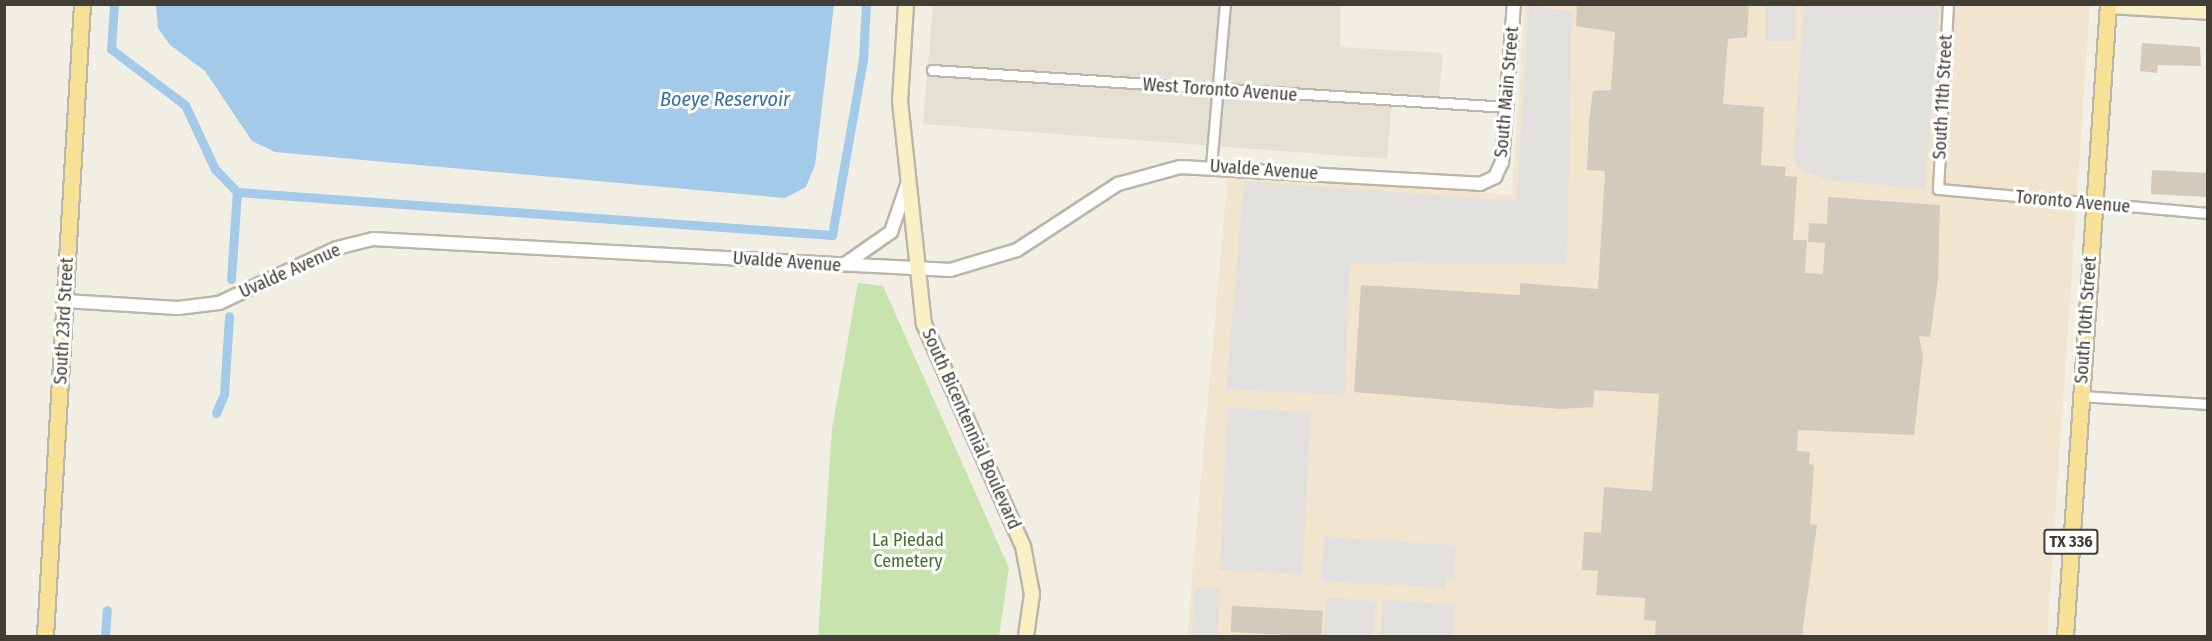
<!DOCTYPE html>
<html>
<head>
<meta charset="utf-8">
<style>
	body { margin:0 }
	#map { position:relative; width:2212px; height:641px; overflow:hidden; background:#f1eee4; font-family:"Fira Sans Condensed",sans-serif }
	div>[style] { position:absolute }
	.residential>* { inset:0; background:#e4e0d3 }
	.commercial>* { inset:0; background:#f2e5d0 }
	.green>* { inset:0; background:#c9e3af }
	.parking>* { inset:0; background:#e2e0dc; transform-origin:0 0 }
	.water>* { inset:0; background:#a4caea }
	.canal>* { height:9px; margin:-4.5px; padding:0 4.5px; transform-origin:4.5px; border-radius:4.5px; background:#a4caea }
	.building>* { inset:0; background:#d2cabb; transform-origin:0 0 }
	.roads { filter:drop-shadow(2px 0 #bbb6a8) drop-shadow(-2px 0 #bbb6a8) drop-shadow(0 2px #bbb6a8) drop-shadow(0 -2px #bbb6a8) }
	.minor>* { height:9px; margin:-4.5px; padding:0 4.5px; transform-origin:4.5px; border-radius:4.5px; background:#fff }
	.tertiary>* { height:12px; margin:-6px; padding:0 6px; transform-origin:6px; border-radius:6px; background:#fff }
	.secondary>* { height:14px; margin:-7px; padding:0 7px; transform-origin:7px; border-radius:7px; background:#faf0c5 }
	.primary>* { height:15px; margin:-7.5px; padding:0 7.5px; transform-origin:7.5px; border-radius:7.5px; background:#f7e197 }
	span { translate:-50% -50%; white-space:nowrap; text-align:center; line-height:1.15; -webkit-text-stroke:6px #fff; paint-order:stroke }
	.shield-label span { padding:2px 4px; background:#fff; border:2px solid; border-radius:4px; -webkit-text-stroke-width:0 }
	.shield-label { font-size:16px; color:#433e35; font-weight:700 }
	.street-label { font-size:18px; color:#433e35 }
	.park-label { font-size:18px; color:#43702c }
	.water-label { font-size:20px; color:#3671a6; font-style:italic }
	.frame { position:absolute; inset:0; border:6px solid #433e35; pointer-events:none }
</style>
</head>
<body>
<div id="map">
	<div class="residential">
		<i style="clip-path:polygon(933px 5px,1341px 5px,1340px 47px,1443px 53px,1439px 97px,1393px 93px,1387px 159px,923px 124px)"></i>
	</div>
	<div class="commercial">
		<i style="clip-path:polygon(1525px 5px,2090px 5px,2047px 636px,1187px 636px,1228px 173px,1512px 195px)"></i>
	</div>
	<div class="green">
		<i style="clip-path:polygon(858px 283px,883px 286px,1009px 568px,999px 636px,818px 636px,832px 429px)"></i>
	</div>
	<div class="parking">
		<i style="left:1765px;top:5px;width:31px;height:36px"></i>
		<i style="clip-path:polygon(1804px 5px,1939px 5px,1925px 189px,1826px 180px,1797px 167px,1793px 157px)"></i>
		<i style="clip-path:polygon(1529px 6px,1572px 11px,1567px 264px,1350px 263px,1345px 395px,1226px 389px,1244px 181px,1516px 201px)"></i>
		<i style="left:1228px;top:408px;width:83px;height:162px;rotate:3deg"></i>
		<i style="clip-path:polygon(1324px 537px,1456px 545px,1454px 579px,1446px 577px,1445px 588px,1321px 581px)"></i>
		<i style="left:1195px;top:588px;width:26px;height:48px;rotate:4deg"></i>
		<i style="left:1327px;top:597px;width:49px;height:39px;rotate:5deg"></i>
		<i style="clip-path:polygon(1383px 600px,1455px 605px,1453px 636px,1380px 636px)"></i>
	</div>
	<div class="water">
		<i style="clip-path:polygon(156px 5px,834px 5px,815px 165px,806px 187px,785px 198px,275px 152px,252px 141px,205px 71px,170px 45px,158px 28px)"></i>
	</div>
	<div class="canal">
		<i style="left:114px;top:4px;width:45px;rotate:93.8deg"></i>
		<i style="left:111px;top:49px;width:93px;rotate:37.1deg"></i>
		<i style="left:185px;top:105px;width:71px;rotate:64.9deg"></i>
		<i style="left:215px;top:169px;width:32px;rotate:46deg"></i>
		<i style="left:237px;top:192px;width:597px;rotate:4.13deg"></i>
		<i style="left:832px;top:235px;width:179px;rotate:-80deg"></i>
		<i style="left:863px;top:59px;width:55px;rotate:-86.9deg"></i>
		<i style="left:231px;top:279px;width:87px;rotate:-86.1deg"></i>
		<i style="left:216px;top:413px;width:21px;rotate:-67deg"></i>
		<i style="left:224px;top:394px;width:78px;rotate:-86.3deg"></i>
		<i style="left:105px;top:636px;width:26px;rotate:-86deg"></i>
	</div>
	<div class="building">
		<i style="clip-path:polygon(1577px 4px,1749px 4px,1747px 37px,1728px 39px,1723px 104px,1764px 107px,1761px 165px,1786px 167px,1785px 176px,1797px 177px,1793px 240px,1807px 240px,1805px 273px,1823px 274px,1825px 243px,1808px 242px,1809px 223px,1827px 224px,1828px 197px,1940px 205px,1938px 279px,1930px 337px,1919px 336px,1923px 356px,1914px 435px,1798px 430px,1797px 451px,1810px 452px,1809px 464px,1814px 465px,1810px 524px,1817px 525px,1802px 636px,1655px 636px,1656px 621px,1644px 620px,1645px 598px,1596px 595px,1598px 571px,1582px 570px,1584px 532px,1601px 533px,1604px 487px,1652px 491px,1659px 394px,1594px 390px,1593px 407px,1561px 409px,1354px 392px,1361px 285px,1520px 295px,1520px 283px,1598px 289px,1605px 171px,1587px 170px,1589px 121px,1593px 91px,1611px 90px,1615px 32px,1576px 26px)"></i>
		<i style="clip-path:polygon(2142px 43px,2200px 47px,2201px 66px,2158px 65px,2157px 73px,2140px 71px)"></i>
		<i style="left:2152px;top:170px;width:56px;height:24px;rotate:3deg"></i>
		<i style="left:1232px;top:606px;width:91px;height:26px;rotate:3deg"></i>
	</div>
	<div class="roads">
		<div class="minor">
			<i style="left:1948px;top:4px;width:185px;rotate:93.1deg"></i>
			<i style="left:1938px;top:189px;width:271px;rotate:5.1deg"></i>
			<i style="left:932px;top:70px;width:577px;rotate:3.68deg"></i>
			<i style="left:1211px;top:166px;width:163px;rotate:-85.1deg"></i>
			<i style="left:2081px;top:396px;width:127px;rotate:3.6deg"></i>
		</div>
		<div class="tertiary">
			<i style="left:845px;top:264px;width:56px;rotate:-34.8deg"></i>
			<i style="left:891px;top:232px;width:50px;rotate:-71.2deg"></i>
			<i style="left:65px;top:301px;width:113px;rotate:3.5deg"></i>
			<i style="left:178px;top:308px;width:41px;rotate:-7deg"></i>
			<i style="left:219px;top:303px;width:130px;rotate:-25deg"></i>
			<i style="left:337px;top:248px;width:37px;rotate:-14deg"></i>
			<i style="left:373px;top:239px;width:578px;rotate:3.08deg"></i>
			<i style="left:950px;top:270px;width:70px;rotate:-16.6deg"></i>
			<i style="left:1017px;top:250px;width:121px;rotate:-33.2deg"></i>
			<i style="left:1118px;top:184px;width:64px;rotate:-15.3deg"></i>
			<i style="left:1180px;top:167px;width:300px;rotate:3.2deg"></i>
			<i style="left:1480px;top:184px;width:17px;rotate:-25deg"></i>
			<i style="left:1495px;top:177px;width:17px;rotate:-65deg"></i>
			<i style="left:1502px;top:162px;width:158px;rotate:-85.7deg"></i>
		</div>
		<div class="secondary">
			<i style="left:906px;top:4px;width:97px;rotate:93.5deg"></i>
			<i style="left:900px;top:101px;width:224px;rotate:83.9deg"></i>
			<i style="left:924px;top:324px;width:243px;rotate:66deg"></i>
			<i style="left:1023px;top:546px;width:49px;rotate:79.4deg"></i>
			<i style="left:1032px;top:594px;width:42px;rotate:98.1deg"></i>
			<i style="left:2108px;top:6px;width:100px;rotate:3.4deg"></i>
		</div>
		<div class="primary">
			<i style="left:45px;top:636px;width:633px;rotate:-86.65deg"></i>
			<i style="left:2065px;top:636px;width:633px;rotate:-86.11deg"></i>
		</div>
	</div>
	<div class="shield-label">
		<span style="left:2071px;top:542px">TX 336</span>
	</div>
	<div class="street-label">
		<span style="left:1220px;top:90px;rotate:4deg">West Toronto Avenue</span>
		<span style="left:1507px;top:92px;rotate:-85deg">South Main Street</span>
		<span style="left:1943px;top:97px;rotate:-87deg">South 11th Street</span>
		<span style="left:1264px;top:170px;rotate:4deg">Uvalde Avenue</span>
		<span style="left:2073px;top:202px;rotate:5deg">Toronto Avenue</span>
		<span style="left:787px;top:262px;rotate:4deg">Uvalde Avenue</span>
		<span style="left:290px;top:271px;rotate:-24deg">Uvalde Avenue</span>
		<span style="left:2086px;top:320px;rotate:-86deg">South 10th Street</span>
		<span style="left:64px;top:321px;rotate:-87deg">South 23rd Street</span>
		<span style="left:971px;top:429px;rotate:66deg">South Bicentennial Boulevard</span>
	</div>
	<div class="park-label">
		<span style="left:908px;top:551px">La Piedad<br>Cemetery</span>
	</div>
	<div class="water-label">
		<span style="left:725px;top:99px">Boeye Reservoir</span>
	</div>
	<div class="frame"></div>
</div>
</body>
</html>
